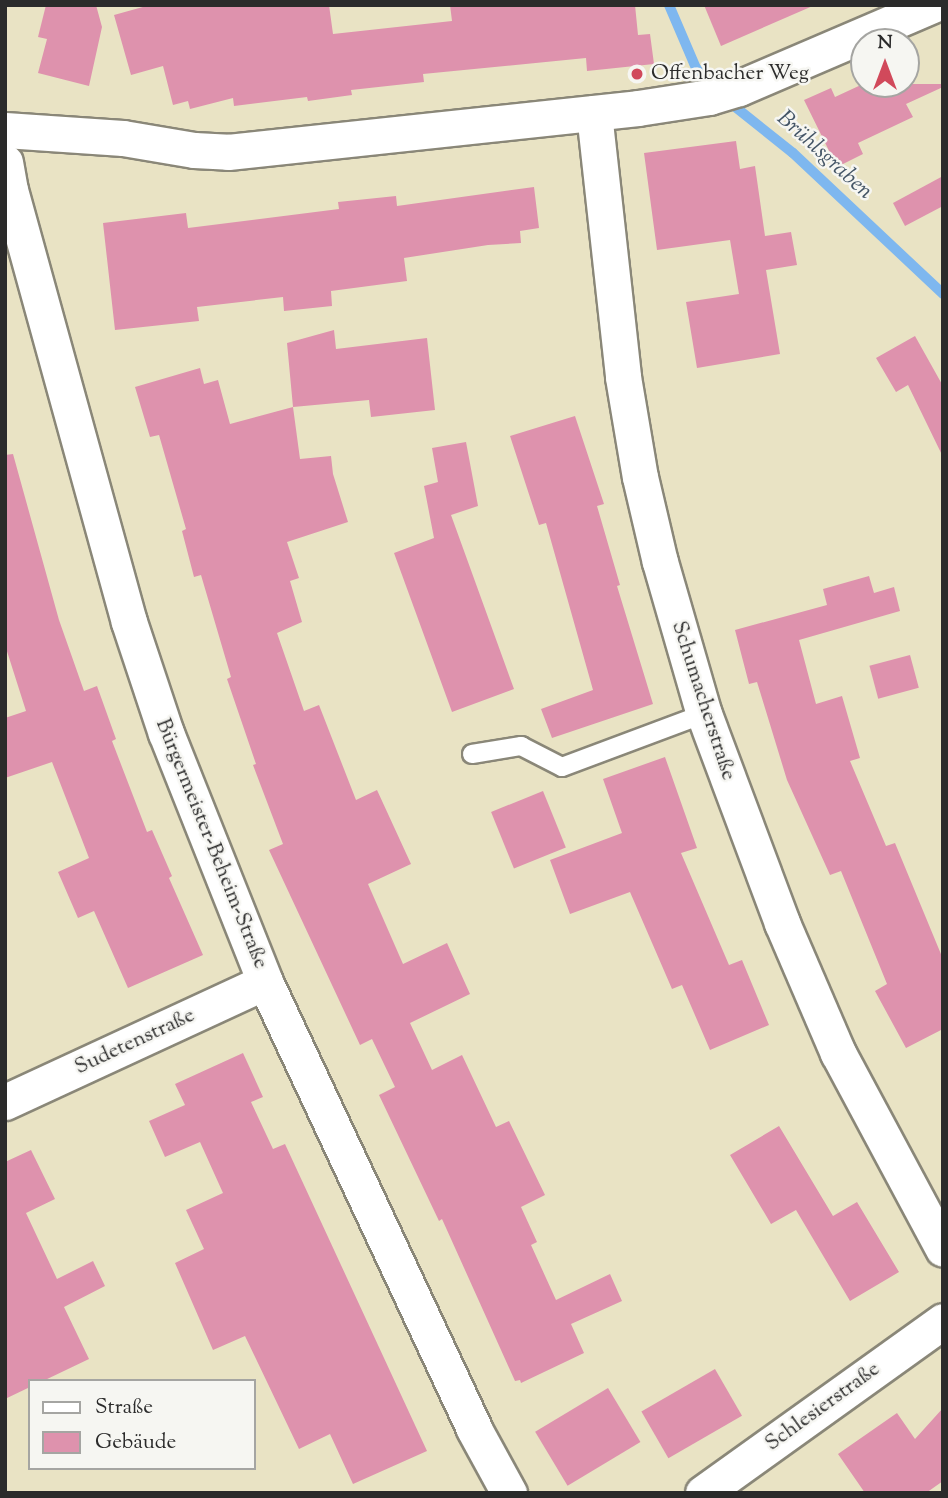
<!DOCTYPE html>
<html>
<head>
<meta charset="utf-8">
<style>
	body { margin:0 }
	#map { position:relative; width:948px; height:1498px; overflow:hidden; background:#e9e3c4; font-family:"Sorts Mill Goudy",serif }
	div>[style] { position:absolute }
	.stream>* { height:10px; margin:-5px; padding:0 5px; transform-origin:5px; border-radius:5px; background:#7eb7ef }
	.building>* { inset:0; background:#de92ad; transform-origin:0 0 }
	.roads { filter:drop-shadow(2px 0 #8a8778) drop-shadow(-2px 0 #8a8778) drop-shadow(0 2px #8a8778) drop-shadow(0 -2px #8a8778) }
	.service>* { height:18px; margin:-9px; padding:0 9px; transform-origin:9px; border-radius:9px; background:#fff }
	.minor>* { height:35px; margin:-17.5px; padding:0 17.5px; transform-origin:17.5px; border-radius:17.5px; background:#fff }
	.dots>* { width:19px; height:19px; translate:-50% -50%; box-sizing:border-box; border:4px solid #f6f6f2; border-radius:50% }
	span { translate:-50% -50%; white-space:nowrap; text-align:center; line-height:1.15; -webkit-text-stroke:5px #f6f6f2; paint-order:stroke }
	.poi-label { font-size:21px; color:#2b2b2b }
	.left { translate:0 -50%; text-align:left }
	.street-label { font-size:21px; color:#2b2b2b }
	.water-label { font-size:23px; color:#456; font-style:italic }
	.frame { position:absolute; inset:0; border:7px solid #2b2b2b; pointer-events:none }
	.legend { position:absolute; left:28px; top:1379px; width:228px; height:91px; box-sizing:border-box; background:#f6f6f2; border:2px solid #a5a5a2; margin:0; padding:9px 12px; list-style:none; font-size:21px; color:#2b2b2b }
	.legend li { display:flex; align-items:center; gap:14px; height:35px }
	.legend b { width:35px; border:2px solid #a5a5a2 }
	.north { position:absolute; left:850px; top:28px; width:70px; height:70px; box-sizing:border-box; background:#f6f6f2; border:2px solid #a5a5a2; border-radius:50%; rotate:0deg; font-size:19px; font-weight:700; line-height:28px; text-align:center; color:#2b2b2b }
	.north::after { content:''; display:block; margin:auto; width:24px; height:32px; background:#d1495b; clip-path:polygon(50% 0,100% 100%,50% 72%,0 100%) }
</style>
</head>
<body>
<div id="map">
	<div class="stream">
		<i style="left:669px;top:5px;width:69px;rotate:66.8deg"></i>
		<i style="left:696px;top:68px;width:22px;rotate:54deg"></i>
		<i style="left:709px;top:86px;width:107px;rotate:38.6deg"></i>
		<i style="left:793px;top:153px;width:206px;rotate:43.2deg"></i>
	</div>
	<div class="building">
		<i style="clip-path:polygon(46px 5px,96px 5px,102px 27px,89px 86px,38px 73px,47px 39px,38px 37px)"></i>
		<i style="clip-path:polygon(150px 5px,329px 5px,333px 34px,452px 21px,450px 5px,635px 5px,638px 35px,650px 34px,654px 64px,587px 71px,586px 58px,423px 74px,424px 82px,351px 90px,352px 95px,308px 101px,307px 97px,234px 106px,233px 98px,190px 109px,188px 101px,173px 105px,163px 66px,131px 75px,114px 15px)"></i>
		<i style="clip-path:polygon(704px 5px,815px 5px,721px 46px)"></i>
		<i style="clip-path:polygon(863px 84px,943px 84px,943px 87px,906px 104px,913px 117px,858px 143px,863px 154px,837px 167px,804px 100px,831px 88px,835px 97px)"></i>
		<i style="clip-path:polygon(736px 141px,740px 169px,755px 166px,765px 236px,791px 232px,797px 265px,766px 270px,780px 354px,697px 368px,686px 302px,739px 294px,730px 240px,657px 250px,644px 153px)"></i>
		<i style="clip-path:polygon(943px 176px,943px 206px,905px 226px,893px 203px)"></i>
		<i style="clip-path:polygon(534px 187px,539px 228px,520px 231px,521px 243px,488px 245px,404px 258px,407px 281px,331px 291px,332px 306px,284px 311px,283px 297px,197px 307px,199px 321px,115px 330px,103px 223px,186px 213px,188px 228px,339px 209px,338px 202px,396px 196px,397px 206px)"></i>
		<i style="clip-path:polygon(334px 330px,336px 349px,427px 338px,435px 410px,371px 417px,369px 400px,293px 407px,287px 343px)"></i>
		<i style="clip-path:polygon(915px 336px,943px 386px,943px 457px,908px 385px,896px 392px,876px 358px)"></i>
		<i style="clip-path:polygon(200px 368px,204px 384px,218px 380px,230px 424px,293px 407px,300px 459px,331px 456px,333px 474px,348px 522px,287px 542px,299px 578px,290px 581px,302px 622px,277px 633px,304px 711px,319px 705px,356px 800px,377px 790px,411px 864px,368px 884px,403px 964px,447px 943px,470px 994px,410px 1023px,432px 1070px,462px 1055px,496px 1127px,509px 1121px,545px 1195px,521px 1207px,537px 1242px,531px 1245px,556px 1300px,610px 1274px,622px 1301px,571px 1324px,584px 1353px,521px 1383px,520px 1380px,515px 1381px,442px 1219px,439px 1221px,379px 1095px,395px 1087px,372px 1039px,360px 1045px,269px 850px,283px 844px,253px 765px,256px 764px,227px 679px,231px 677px,201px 575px,194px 577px,182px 531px,186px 529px,159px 435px,150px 437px,135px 387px)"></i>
		<i style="clip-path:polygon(575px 416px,604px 504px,597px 506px,620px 585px,617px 586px,653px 704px,552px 738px,541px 709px,593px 690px,546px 523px,539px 525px,510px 436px)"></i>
		<i style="clip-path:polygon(466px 442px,478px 506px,451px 515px,514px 689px,452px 712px,394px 553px,434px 538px,424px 486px,438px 482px,432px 448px)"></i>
		<i style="clip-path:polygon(13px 454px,59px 620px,84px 691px,97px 686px,116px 739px,112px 741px,147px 832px,152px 830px,172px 876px,169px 878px,203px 955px,128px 988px,94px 911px,78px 918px,58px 872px,89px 858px,52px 762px,5px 778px,5px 718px,26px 711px,5px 645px,5px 455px)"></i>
		<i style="clip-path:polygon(869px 576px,874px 593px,894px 587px,900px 611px,799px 640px,816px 704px,842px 696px,860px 758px,850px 761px,886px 846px,895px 843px,943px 959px,943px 1029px,906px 1048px,875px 991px,887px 984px,841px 871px,830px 875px,787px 780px,757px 682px,749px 684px,735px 630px,827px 605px,823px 589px)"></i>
		<i style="left:910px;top:655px;width:34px;height:42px;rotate:75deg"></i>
		<i style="clip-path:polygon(665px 757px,697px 848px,681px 853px,729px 965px,742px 960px,769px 1025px,710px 1050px,682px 985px,672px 989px,630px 892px,570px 914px,550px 860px,622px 833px,603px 779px)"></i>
		<i style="left:543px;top:791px;width:61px;height:56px;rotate:68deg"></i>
		<i style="clip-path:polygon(243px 1053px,263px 1097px,251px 1102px,273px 1149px,285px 1144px,427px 1451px,353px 1484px,330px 1434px,299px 1449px,245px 1336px,213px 1350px,175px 1263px,204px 1249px,186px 1210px,223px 1193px,200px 1142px,165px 1157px,149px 1121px,185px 1105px,175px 1084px)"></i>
		<i style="clip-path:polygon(779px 1126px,833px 1216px,857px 1202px,899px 1272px,850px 1301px,796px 1210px,771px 1224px,730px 1155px)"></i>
		<i style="clip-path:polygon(31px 1150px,55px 1199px,26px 1213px,57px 1279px,93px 1261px,105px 1286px,64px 1307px,89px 1359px,43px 1381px,30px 1381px,30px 1387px,5px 1399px,5px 1162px)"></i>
		<i style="left:715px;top:1369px;width:54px;height:85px;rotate:60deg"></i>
		<i style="left:608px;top:1388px;width:63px;height:85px;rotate:59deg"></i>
		<i style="clip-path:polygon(943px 1408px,943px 1481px,926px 1493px,865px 1493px,838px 1454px,897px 1413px,915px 1439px)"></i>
	</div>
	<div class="roads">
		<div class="service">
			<i style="left:472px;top:754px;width:50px;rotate:-9.3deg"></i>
			<i style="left:521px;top:746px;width:46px;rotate:27.1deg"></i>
			<i style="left:562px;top:767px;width:152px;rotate:-20.5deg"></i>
		</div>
		<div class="minor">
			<i style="left:594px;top:113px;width:266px;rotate:83.7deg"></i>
			<i style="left:623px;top:377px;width:101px;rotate:80.4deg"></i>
			<i style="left:640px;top:477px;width:87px;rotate:76.8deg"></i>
			<i style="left:660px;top:562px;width:158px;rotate:73.9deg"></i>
			<i style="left:704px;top:714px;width:223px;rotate:69.5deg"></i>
			<i style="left:782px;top:923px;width:142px;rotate:66.7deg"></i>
			<i style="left:838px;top:1053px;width:222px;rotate:61.8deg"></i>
			<i style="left:5px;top:130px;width:118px;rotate:3.9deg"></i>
			<i style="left:123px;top:138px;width:72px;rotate:9.6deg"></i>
			<i style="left:194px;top:150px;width:34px;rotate:3deg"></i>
			<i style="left:228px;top:152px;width:412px;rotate:-6.1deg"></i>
			<i style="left:638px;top:108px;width:72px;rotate:-8.8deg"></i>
			<i style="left:709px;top:97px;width:31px;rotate:-17deg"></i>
			<i style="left:739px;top:88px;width:211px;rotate:-23.2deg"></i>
			<i style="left:5px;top:162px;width:28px;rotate:80deg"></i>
			<i style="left:10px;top:190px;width:448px;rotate:74.6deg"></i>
			<i style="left:129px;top:622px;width:117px;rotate:71.6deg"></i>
			<i style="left:166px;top:733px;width:268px;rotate:68.3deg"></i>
			<i style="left:265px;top:982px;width:493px;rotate:64.9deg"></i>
			<i style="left:474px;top:1429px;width:73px;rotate:61.3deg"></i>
			<i style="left:5px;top:1102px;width:286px;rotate:-24.8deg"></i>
			<i style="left:703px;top:1493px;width:295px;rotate:-35.6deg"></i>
		</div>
	</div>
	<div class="dots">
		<i style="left:637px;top:74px;background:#d1495b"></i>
	</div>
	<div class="poi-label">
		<span class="left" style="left:651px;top:74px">Offenbacher Weg</span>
	</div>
	<div class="street-label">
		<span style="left:703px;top:701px;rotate:72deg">Schumacherstraße</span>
		<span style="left:211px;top:844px;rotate:68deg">Bürgermeister-Beheim-Straße</span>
		<span style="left:135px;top:1042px;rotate:-25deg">Sudetenstraße</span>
		<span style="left:823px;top:1407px;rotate:-36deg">Schlesierstraße</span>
	</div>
	<div class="water-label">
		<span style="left:824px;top:156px;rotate:42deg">Brühlsgraben</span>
	</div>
	<div class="frame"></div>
	<ul class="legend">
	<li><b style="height:9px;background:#fff"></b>Straße</li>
	<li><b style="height:19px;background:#de92ad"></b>Gebäude</li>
	</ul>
	<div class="north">N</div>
</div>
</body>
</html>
